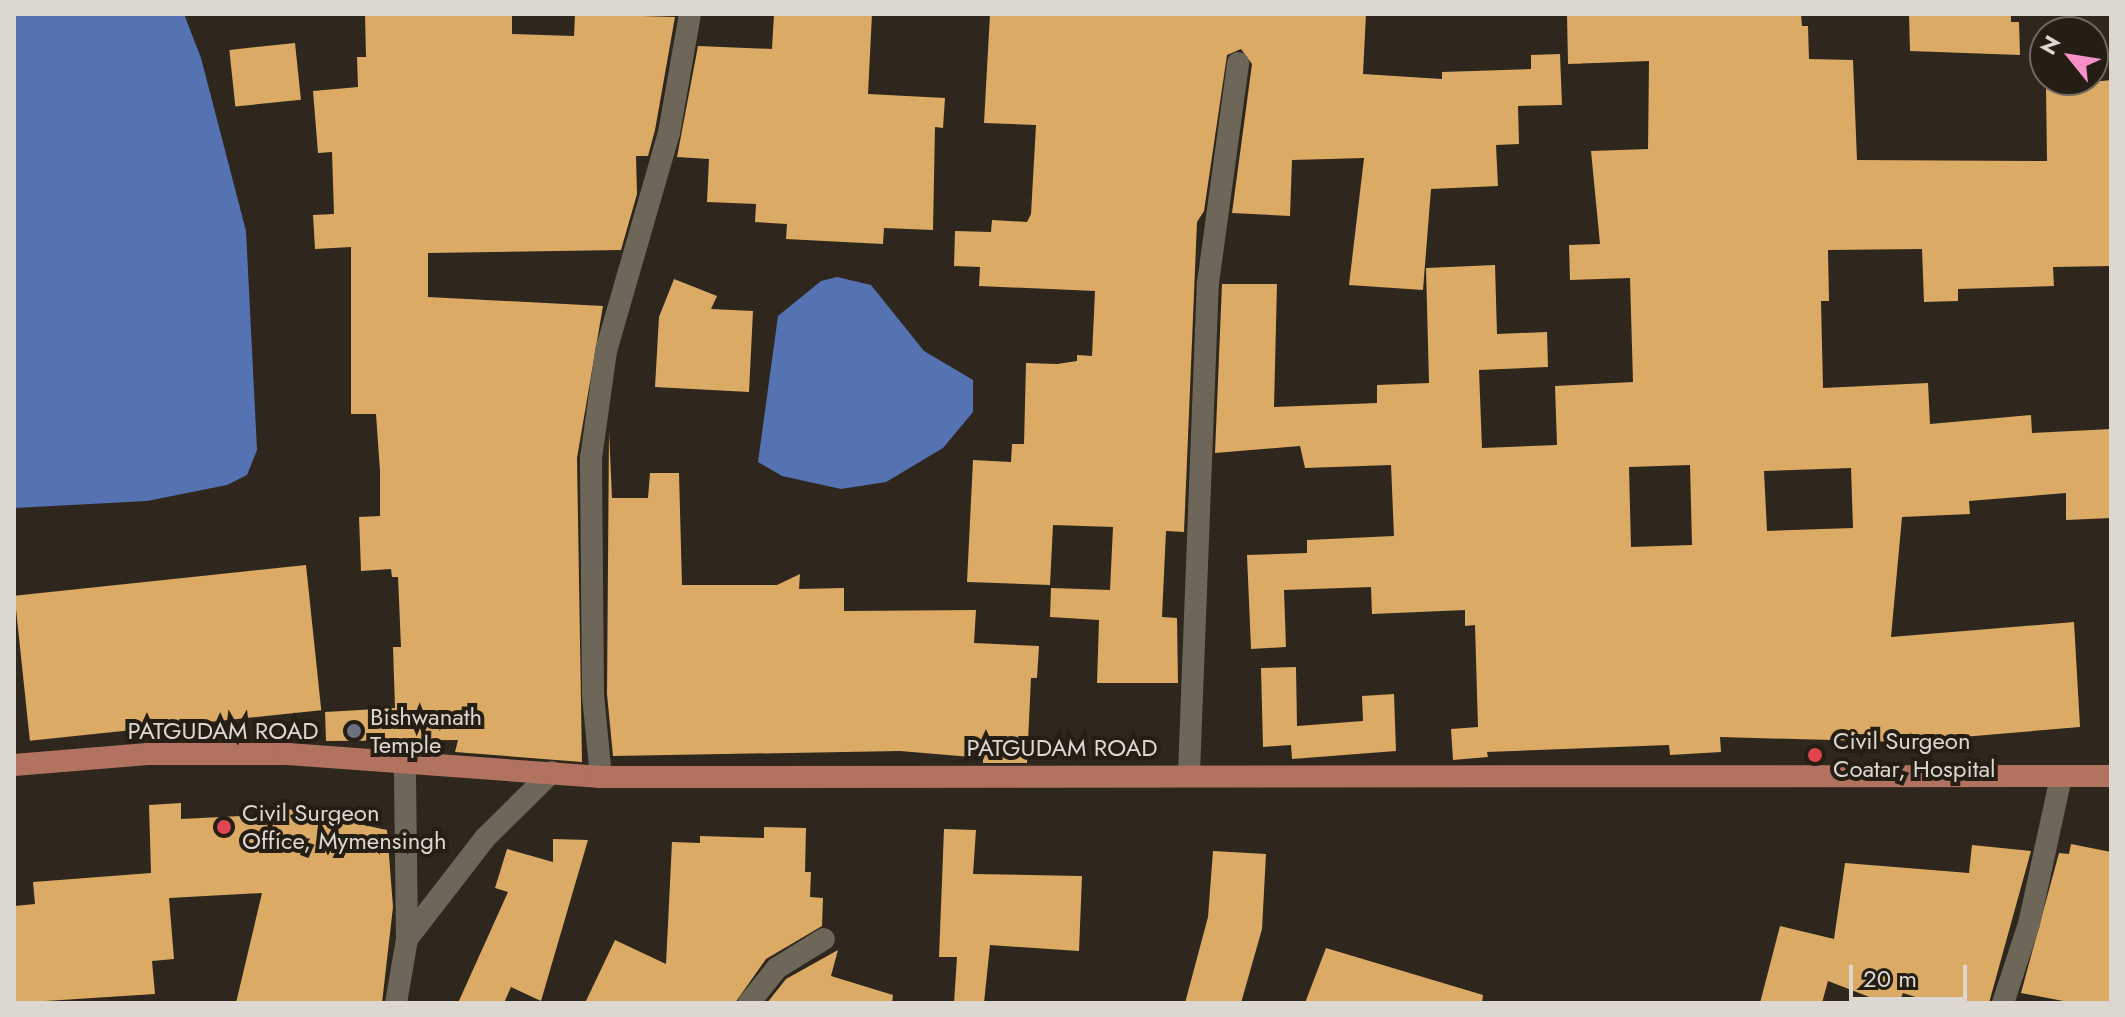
<!DOCTYPE html>
<html>
<head>
<meta charset="utf-8">
<style>
	body { margin:0 }
	#map { position:relative; width:2125px; height:1017px; overflow:hidden; background:#2f271d; font-family:Jost,sans-serif }
	div>[style] { position:absolute }
	.water>* { inset:0; background:#5573b3 }
	.building>* { inset:0; background:#dbaa64; transform-origin:0 0 }
	.minor>* { height:22px; margin:-11px; padding:0 11px; transform-origin:11px; border-radius:11px; background:#6f665a }
	.tertiary>* { height:22px; margin:-11px; padding:0 11px; transform-origin:11px; border-radius:11px; background:#6f665a }
	.primary>* { height:22px; margin:-11px; padding:0 11px; transform-origin:11px; border-radius:11px; background:#b1735f }
	.dots>* { width:22px; height:22px; translate:-50% -50%; box-sizing:border-box; border:4px solid #251e14; border-radius:50% }
	span { translate:-50% -50%; white-space:nowrap; text-align:center; line-height:1.15; -webkit-text-stroke:8px #251e14; paint-order:stroke }
	.poi-label { font-size:24px; color:#dcd7d1 }
	.left { translate:0 -50%; text-align:left }
	.street-label { font-size:24px; color:#dcd7d1 }
	.frame { position:absolute; inset:0; border:16px solid #dcd7d1; pointer-events:none }
	.north { position:absolute; left:2029px; top:16px; width:80px; height:80px; box-sizing:border-box; background:#251e14; border:2px solid #6e6860; border-radius:50%; rotate:300deg; font-size:22px; font-weight:700; line-height:32px; text-align:center; color:#dcd7d1 }
	.north::after { content:''; display:block; margin:auto; width:28px; height:36px; background:#f98fc9; clip-path:polygon(50% 0,100% 100%,50% 72%,0 100%) }
	.scale { position:absolute; left:1849px; top:965px; width:118px; height:36px; box-sizing:border-box; border:4px solid #dcd7d1; border-top:0; padding-left:10px; font-size:24px; line-height:28px; white-space:nowrap; color:#dcd7d1; -webkit-text-stroke:6px #251e14; paint-order:stroke }
</style>
</head>
<body>
<div id="map">
	<div class="water">
		<i style="clip-path:polygon(14px 14px,184px 14px,201px 58px,246px 231px,257px 450px,247px 475px,227px 485px,147px 501px,14px 508px)"></i>
		<i style="clip-path:polygon(837px 277px,871px 285px,924px 351px,973px 380px,973px 412px,943px 448px,886px 482px,841px 489px,782px 476px,758px 462px,778px 316px,821px 281px)"></i>
	</div>
	<div class="building">
		<i style="clip-path:polygon(365px 14px,512px 14px,512px 34px,574px 36px,575px 14px,675px 17px,655px 130px,648px 156px,636px 156px,637px 194px,621px 250px,428px 253px,428px 297px,603px 306px,577px 458px,582px 762px,455px 752px,458px 740px,326px 741px,325px 712px,395px 708px,393px 647px,401px 647px,398px 577px,392px 577px,391px 569px,361px 571px,359px 517px,380px 516px,380px 471px,376px 414px,351px 414px,351px 247px,315px 249px,313px 215px,334px 214px,332px 152px,318px 153px,313px 91px,358px 87px,357px 57px,366px 57px)"></i>
		<i style="clip-path:polygon(774px 14px,872px 14px,868px 94px,945px 98px,943px 128px,935px 127px,933px 230px,884px 228px,883px 244px,786px 239px,787px 224px,755px 222px,756px 204px,707px 202px,709px 159px,677px 157px,698px 46px,772px 49px)"></i>
		<i style="clip-path:polygon(990px 14px,1366px 14px,1363px 74px,1442px 79px,1442px 72px,1531px 69px,1531px 55px,1560px 54px,1562px 105px,1518px 106px,1519px 144px,1496px 145px,1498px 186px,1431px 189px,1423px 290px,1349px 285px,1364px 158px,1292px 160px,1290px 216px,1232px 213px,1252px 64px,1241px 49px,1227px 55px,1204px 211px,1197px 222px,1184px 532px,1166px 531px,1162px 617px,1177px 618px,1178px 683px,1097px 683px,1099px 620px,1050px 617px,1051px 588px,1110px 590px,1113px 527px,1053px 525px,1050px 585px,967px 582px,973px 460px,1011px 462px,1012px 444px,1024px 444px,1026px 363px,1057px 364px,1077px 361px,1077px 355px,1092px 356px,1095px 291px,979px 286px,980px 267px,954px 266px,955px 231px,991px 232px,992px 220px,1027px 222px,1031px 214px,1036px 125px,984px 123px)"></i>
		<i style="clip-path:polygon(evenodd,1567px 14px,1801px 14px,1802px 26px,1808px 26px,1809px 59px,1853px 60px,1857px 160px,2047px 161px,2046px 87px,2111px 80px,2111px 266px,2053px 267px,2054px 286px,1958px 289px,1958px 301px,1924px 302px,1922px 249px,1828px 250px,1829px 301px,1821px 301px,1823px 388px,1928px 383px,1930px 424px,2031px 415px,2032px 433px,2111px 429px,2111px 518px,2066px 520px,2066px 493px,1969px 501px,1970px 514px,1902px 517px,1891px 637px,2074px 622px,2080px 727px,1903px 742px,1720px 737px,1721px 752px,1670px 755px,1669px 745px,1487px 752px,1488px 757px,1453px 760px,1451px 729px,1478px 727px,1475px 625px,1465px 626px,1465px 610px,1372px 614px,1371px 587px,1284px 590px,1286px 647px,1251px 649px,1247px 555px,1307px 553px,1307px 540px,1394px 536px,1391px 465px,1305px 468px,1300px 446px,1215px 453px,1222px 284px,1277px 284px,1274px 407px,1377px 403px,1377px 385px,1429px 383px,1426px 268px,1495px 265px,1497px 334px,1547px 332px,1548px 367px,1479px 370px,1482px 448px,1557px 445px,1555px 386px,1633px 382px,1630px 278px,1570px 280px,1569px 245px,1600px 244px,1591px 151px,1648px 149px,1649px 61px,1568px 64px,1567px 14px,1690px 465px,1692px 545px,1631px 547px,1629px 467px,1690px 465px,1567px 14px,1851px 468px,1853px 528px,1767px 531px,1764px 471px,1851px 468px)"></i>
		<i style="clip-path:polygon(1909px 14px,2011px 14px,2011px 22px,2019px 22px,2020px 55px,1910px 51px)"></i>
		<i style="left:295px;top:43px;width:57px;height:66px;rotate:84deg"></i>
		<i style="clip-path:polygon(674px 279px,717px 296px,711px 309px,753px 311px,749px 392px,655px 387px,659px 317px)"></i>
		<i style="clip-path:polygon(609px 431px,612px 498px,648px 498px,650px 473px,679px 473px,682px 585px,777px 585px,800px 574px,799px 589px,844px 588px,844px 611px,976px 610px,974px 643px,1039px 646px,1037px 678px,1031px 678px,1027px 763px,983px 763px,983px 758px,900px 751px,613px 756px,607px 694px)"></i>
		<i style="left:306px;top:565px;width:146px;height:293px;rotate:84deg"></i>
		<i style="clip-path:polygon(1296px 667px,1297px 726px,1363px 721px,1362px 696px,1394px 694px,1396px 751px,1292px 759px,1291px 745px,1263px 747px,1261px 668px)"></i>
		<i style="clip-path:polygon(181px 803px,181px 819px,281px 814px,283px 808px,387px 830px,393px 907px,382px 1003px,236px 1003px,262px 893px,169px 898px,174px 959px,152px 961px,155px 994px,14px 1003px,14px 906px,35px 904px,33px 882px,151px 873px,149px 805px)"></i>
		<i style="clip-path:polygon(764px 827px,806px 828px,805px 872px,811px 872px,810px 897px,823px 898px,822px 926px,766px 959px,735px 1003px,585px 1003px,615px 940px,666px 964px,672px 842px,700px 843px,700px 836px,764px 838px)"></i>
		<i style="clip-path:polygon(944px 829px,976px 830px,973px 874px,1082px 876px,1079px 951px,990px 945px,984px 1003px,954px 1003px,957px 957px,939px 957px)"></i>
		<i style="clip-path:polygon(553px 839px,588px 840px,541px 1001px,511px 987px,504px 1003px,458px 1003px,508px 892px,495px 888px,507px 849px,553px 862px)"></i>
		<i style="clip-path:polygon(2071px 844px,2111px 852px,2111px 1003px,2074px 1003px,2021px 993px,2059px 853px,2069px 854px)"></i>
		<i style="clip-path:polygon(1972px 845px,2031px 851px,1989px 1003px,1934px 1003px,1903px 993px,1899px 1003px,1885px 1003px,1828px 981px,1822px 1003px,1760px 1003px,1780px 926px,1834px 939px,1845px 863px,1969px 873px)"></i>
		<i style="clip-path:polygon(1213px 851px,1266px 854px,1262px 929px,1241px 1003px,1185px 1003px,1208px 917px)"></i>
		<i style="clip-path:polygon(1326px 948px,1483px 995px,1482px 1003px,1305px 1003px)"></i>
		<i style="clip-path:polygon(838px 950px,831px 976px,893px 995px,892px 1003px,767px 1003px,786px 979px)"></i>
	</div>
	<div class="minor">
		<i style="left:1189px;top:773px;width:490px;rotate:-87.8deg"></i>
		<i style="left:1208px;top:283px;width:222px;rotate:-82.2deg"></i>
		<i style="left:601px;top:777px;width:82px;rotate:-95.6deg"></i>
		<i style="left:593px;top:695px;width:237px;rotate:-90.5deg"></i>
		<i style="left:591px;top:458px;width:108px;rotate:-82deg"></i>
		<i style="left:606px;top:351px;width:227px;rotate:-73.9deg"></i>
		<i style="left:669px;top:133px;width:121px;rotate:-80deg"></i>
		<i style="left:749px;top:1003px;width:45px;rotate:-51.3deg"></i>
		<i style="left:777px;top:968px;width:55px;rotate:-31.7deg"></i>
		<i style="left:2003px;top:1003px;width:83px;rotate:-71.8deg"></i>
		<i style="left:2029px;top:924px;width:150px;rotate:-77.7deg"></i>
	</div>
	<div class="tertiary">
		<i style="left:407px;top:939px;width:128px;rotate:-52.3deg"></i>
		<i style="left:485px;top:838px;width:94px;rotate:-44.6deg"></i>
		<i style="left:396px;top:1003px;width:65px;rotate:-80.2deg"></i>
		<i style="left:407px;top:939px;width:174px;rotate:-90.7deg"></i>
	</div>
	<div class="primary">
		<i style="left:14px;top:765px;width:134px;rotate:-4.7deg"></i>
		<i style="left:148px;top:754px;width:140px"></i>
		<i style="left:288px;top:754px;width:314px;rotate:4.2deg"></i>
		<i style="left:601px;top:777px;width:1510px;rotate:-0.04deg"></i>
	</div>
	<div class="dots">
		<i style="left:354px;top:731px;background:#6b7280"></i>
		<i style="left:1815px;top:755px;background:#e0444e"></i>
		<i style="left:224px;top:827px;background:#e0444e"></i>
	</div>
	<div class="poi-label">
		<span class="left" style="left:370px;top:731px">Bishwanath<br>Temple</span>
		<span class="left" style="left:1833px;top:755px">Civil Surgeon<br>Coatar, Hospital</span>
		<span class="left" style="left:242px;top:827px">Civil Surgeon<br>Office, Mymensingh</span>
	</div>
	<div class="street-label">
		<span style="left:223px;top:731px">PATGUDAM ROAD</span>
		<span style="left:1062px;top:748px">PATGUDAM ROAD</span>
	</div>
	<div class="frame"></div>
	<div class="north">N</div>
	<div class="scale">20 m</div>
</div>
</body>
</html>
